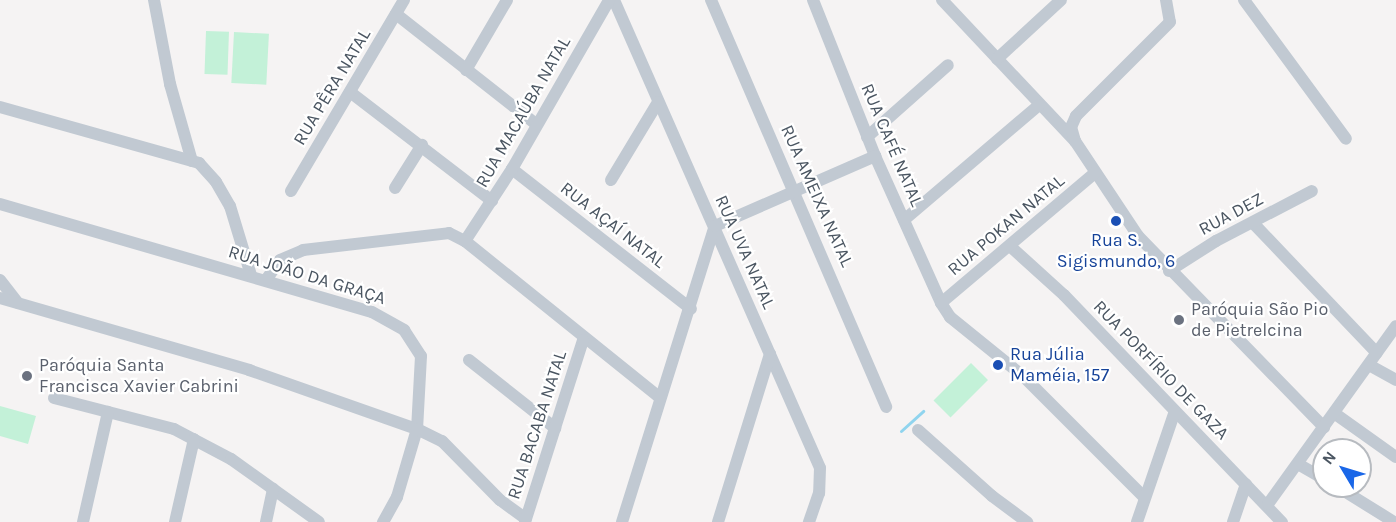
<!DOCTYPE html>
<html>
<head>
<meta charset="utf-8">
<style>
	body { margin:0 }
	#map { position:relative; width:1396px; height:522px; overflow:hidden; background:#f5f3f3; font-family:Karla,sans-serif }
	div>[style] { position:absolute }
	.green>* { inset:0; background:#c3f1d8; transform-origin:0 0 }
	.stream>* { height:3px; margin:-1.5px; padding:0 1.5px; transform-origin:1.5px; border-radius:1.5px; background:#90d4ee }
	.street>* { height:12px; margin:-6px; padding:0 6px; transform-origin:6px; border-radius:6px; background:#c1c9d2 }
	.dots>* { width:16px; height:16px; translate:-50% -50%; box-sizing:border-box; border:3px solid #fff; border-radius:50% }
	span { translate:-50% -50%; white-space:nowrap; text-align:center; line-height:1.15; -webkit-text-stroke:4.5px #fff; paint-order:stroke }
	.street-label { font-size:18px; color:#4a5561 }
	.transit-label { font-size:18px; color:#164399 }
	.left { translate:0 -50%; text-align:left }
	.worship-label { font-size:18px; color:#5b616d }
	.north { position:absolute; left:1312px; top:438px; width:60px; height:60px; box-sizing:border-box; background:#fff; border:2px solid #b7bbc0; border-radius:50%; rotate:308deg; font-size:16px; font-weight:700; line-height:24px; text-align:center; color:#4a5561 }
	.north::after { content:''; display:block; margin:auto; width:21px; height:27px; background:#1a67e8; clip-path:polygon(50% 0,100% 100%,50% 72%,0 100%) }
</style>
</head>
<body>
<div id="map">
	<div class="green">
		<i style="left:206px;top:31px;width:23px;height:43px;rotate:2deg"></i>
		<i style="left:234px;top:32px;width:35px;height:51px;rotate:3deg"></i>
		<i style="left:971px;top:363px;width:24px;height:53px;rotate:45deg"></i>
		<i style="clip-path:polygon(0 406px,36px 416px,28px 444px,0 436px)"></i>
	</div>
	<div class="stream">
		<i style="left:901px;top:431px;width:30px;rotate:-42deg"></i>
	</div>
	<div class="street">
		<i style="left:154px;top:0;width:86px;rotate:79.2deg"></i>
		<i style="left:170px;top:84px;width:80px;rotate:74.1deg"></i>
		<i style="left:614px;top:0;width:511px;rotate:66.24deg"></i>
		<i style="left:820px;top:468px;width:25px;rotate:92deg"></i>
		<i style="left:819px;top:493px;width:31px;rotate:109deg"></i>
		<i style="left:711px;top:0;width:443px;rotate:66.7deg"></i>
		<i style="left:813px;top:0;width:168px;rotate:68.3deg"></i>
		<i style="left:875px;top:156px;width:161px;rotate:65.8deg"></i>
		<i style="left:941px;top:303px;width:17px;rotate:57deg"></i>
		<i style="left:950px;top:317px;width:95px;rotate:39deg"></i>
		<i style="left:1024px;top:377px;width:170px;rotate:45deg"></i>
		<i style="left:942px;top:0;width:194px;rotate:46.7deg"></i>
		<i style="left:1166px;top:0;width:22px;rotate:80deg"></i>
		<i style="left:1170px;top:22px;width:133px;rotate:135deg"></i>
		<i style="left:1076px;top:116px;width:12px;rotate:114deg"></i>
		<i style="left:1071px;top:127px;width:15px;rotate:74deg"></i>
		<i style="left:1075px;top:141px;width:114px;rotate:56.4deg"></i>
		<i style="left:1138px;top:236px;width:267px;rotate:45.8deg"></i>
		<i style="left:1244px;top:0;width:172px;rotate:53.7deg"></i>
		<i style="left:396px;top:14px;width:178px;rotate:38.2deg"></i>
		<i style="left:997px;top:59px;width:87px;rotate:-42.7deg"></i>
		<i style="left:466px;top:70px;width:81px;rotate:-59.6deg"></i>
		<i style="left:350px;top:92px;width:179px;rotate:37.5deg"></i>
		<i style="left:0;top:107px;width:207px;rotate:15.7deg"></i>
		<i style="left:199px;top:163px;width:25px;rotate:48deg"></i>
		<i style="left:216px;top:182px;width:28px;rotate:60deg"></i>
		<i style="left:230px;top:206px;width:72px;rotate:73.1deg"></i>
		<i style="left:867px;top:137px;width:108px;rotate:-41.6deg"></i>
		<i style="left:512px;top:169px;width:227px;rotate:38deg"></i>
		<i style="left:611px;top:180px;width:91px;rotate:-58.9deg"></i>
		<i style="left:395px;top:188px;width:51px;rotate:-57.9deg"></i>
		<i style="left:291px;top:191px;width:222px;rotate:-59.4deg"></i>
		<i style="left:0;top:204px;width:387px;rotate:16.2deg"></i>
		<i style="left:372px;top:312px;width:37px;rotate:29deg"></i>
		<i style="left:404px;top:330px;width:31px;rotate:57deg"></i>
		<i style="left:421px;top:356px;width:73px;rotate:93.1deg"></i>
		<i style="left:417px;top:429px;width:71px;rotate:106.4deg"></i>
		<i style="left:397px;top:497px;width:29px;rotate:119deg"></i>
		<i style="left:904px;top:220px;width:177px;rotate:-40.4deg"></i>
		<i style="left:1254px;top:224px;width:178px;rotate:46.4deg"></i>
		<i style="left:465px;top:241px;width:86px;rotate:-56.9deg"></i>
		<i style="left:512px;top:169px;width:195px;rotate:-60.1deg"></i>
		<i style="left:1011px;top:247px;width:72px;rotate:42.2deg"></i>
		<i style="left:1064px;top:295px;width:315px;rotate:46.2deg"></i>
		<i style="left:1169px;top:271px;width:56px;rotate:-32.6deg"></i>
		<i style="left:1216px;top:241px;width:108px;rotate:-27.5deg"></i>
		<i style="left:0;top:280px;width:29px;rotate:52deg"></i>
		<i style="left:266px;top:280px;width:24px;rotate:-55deg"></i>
		<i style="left:280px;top:260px;width:25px;rotate:-23deg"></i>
		<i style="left:303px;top:250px;width:147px;rotate:-6.6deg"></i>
		<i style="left:449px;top:233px;width:18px;rotate:27deg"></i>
		<i style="left:465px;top:241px;width:250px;rotate:38.8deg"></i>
		<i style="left:0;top:298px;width:259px;rotate:16.1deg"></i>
		<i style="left:249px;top:370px;width:178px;rotate:19.4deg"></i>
		<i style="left:417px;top:429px;width:28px;rotate:26deg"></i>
		<i style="left:442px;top:441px;width:83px;rotate:45.5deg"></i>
		<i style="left:500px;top:500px;width:32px;rotate:36deg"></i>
		<i style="left:941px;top:303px;width:202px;rotate:-40.2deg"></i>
		<i style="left:469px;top:360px;width:110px;rotate:38.3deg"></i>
		<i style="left:1369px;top:365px;width:31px;rotate:29deg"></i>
		<i style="left:54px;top:398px;width:124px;rotate:14.5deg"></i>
		<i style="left:174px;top:429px;width:64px;rotate:27.8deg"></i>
		<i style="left:231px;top:459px;width:108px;rotate:35.6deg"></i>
		<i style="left:1334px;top:413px;width:76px;rotate:35.4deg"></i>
		<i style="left:918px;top:430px;width:99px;rotate:41.7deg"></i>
		<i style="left:992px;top:496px;width:44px;rotate:36.6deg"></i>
		<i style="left:1298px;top:464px;width:30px;rotate:30deg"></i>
		<i style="left:1336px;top:486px;width:68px;rotate:31.8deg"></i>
		<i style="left:1268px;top:504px;width:219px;rotate:-54.3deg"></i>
		<i style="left:83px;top:522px;width:113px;rotate:-77.2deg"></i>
		<i style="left:175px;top:522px;width:85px;rotate:-77.1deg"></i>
		<i style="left:266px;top:522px;width:34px;rotate:-78deg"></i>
		<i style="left:525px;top:522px;width:191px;rotate:-72.3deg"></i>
		<i style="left:622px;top:522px;width:310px;rotate:-72.6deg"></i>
		<i style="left:715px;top:226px;width:175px;rotate:-23.6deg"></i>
		<i style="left:718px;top:522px;width:176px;rotate:-72.8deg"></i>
		<i style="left:1137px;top:522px;width:117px;rotate:-71.1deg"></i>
		<i style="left:1233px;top:522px;width:40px;rotate:-71.1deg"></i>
	</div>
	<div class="dots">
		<i style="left:1116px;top:221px;background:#1a4fb4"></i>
		<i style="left:1179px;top:320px;background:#6b7280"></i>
		<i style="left:998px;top:365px;background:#1a4fb4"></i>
		<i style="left:27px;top:376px;background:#6b7280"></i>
	</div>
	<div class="street-label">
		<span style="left:332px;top:87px;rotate:-59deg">RUA PÊRA NATAL</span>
		<span style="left:523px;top:112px;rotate:-60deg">RUA MACAÚBA NATAL</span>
		<span style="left:892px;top:145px;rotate:67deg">RUA CAFÉ NATAL</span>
		<span style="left:817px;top:196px;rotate:66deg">RUA AMEIXA NATAL</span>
		<span style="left:1231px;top:214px;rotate:-28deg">RUA DEZ</span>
		<span style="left:613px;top:225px;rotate:38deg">RUA AÇAÍ NATAL</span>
		<span style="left:1006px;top:225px;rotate:-40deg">RUA POKAN NATAL</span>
		<span style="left:745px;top:252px;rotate:66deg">RUA UVA NATAL</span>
		<span style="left:307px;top:275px;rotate:17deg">RUA JOÃO DA GRAÇA</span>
		<span style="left:1161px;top:370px;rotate:46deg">RUA PORFÍRIO DE GAZA</span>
		<span style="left:537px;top:425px;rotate:-72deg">RUA BACABA NATAL</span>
	</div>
	<div class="transit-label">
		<span style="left:1116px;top:251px">Rua S.<br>Sigismundo, 6</span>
		<span class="left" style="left:1010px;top:365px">Rua Júlia<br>Maméia, 157</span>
	</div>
	<div class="worship-label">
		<span class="left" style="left:1191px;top:320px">Paróquia São Pio<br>de Pietrelcina</span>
		<span class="left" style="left:39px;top:376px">Paróquia Santa<br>Francisca Xavier Cabrini</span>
	</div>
	<div class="north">N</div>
</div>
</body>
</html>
